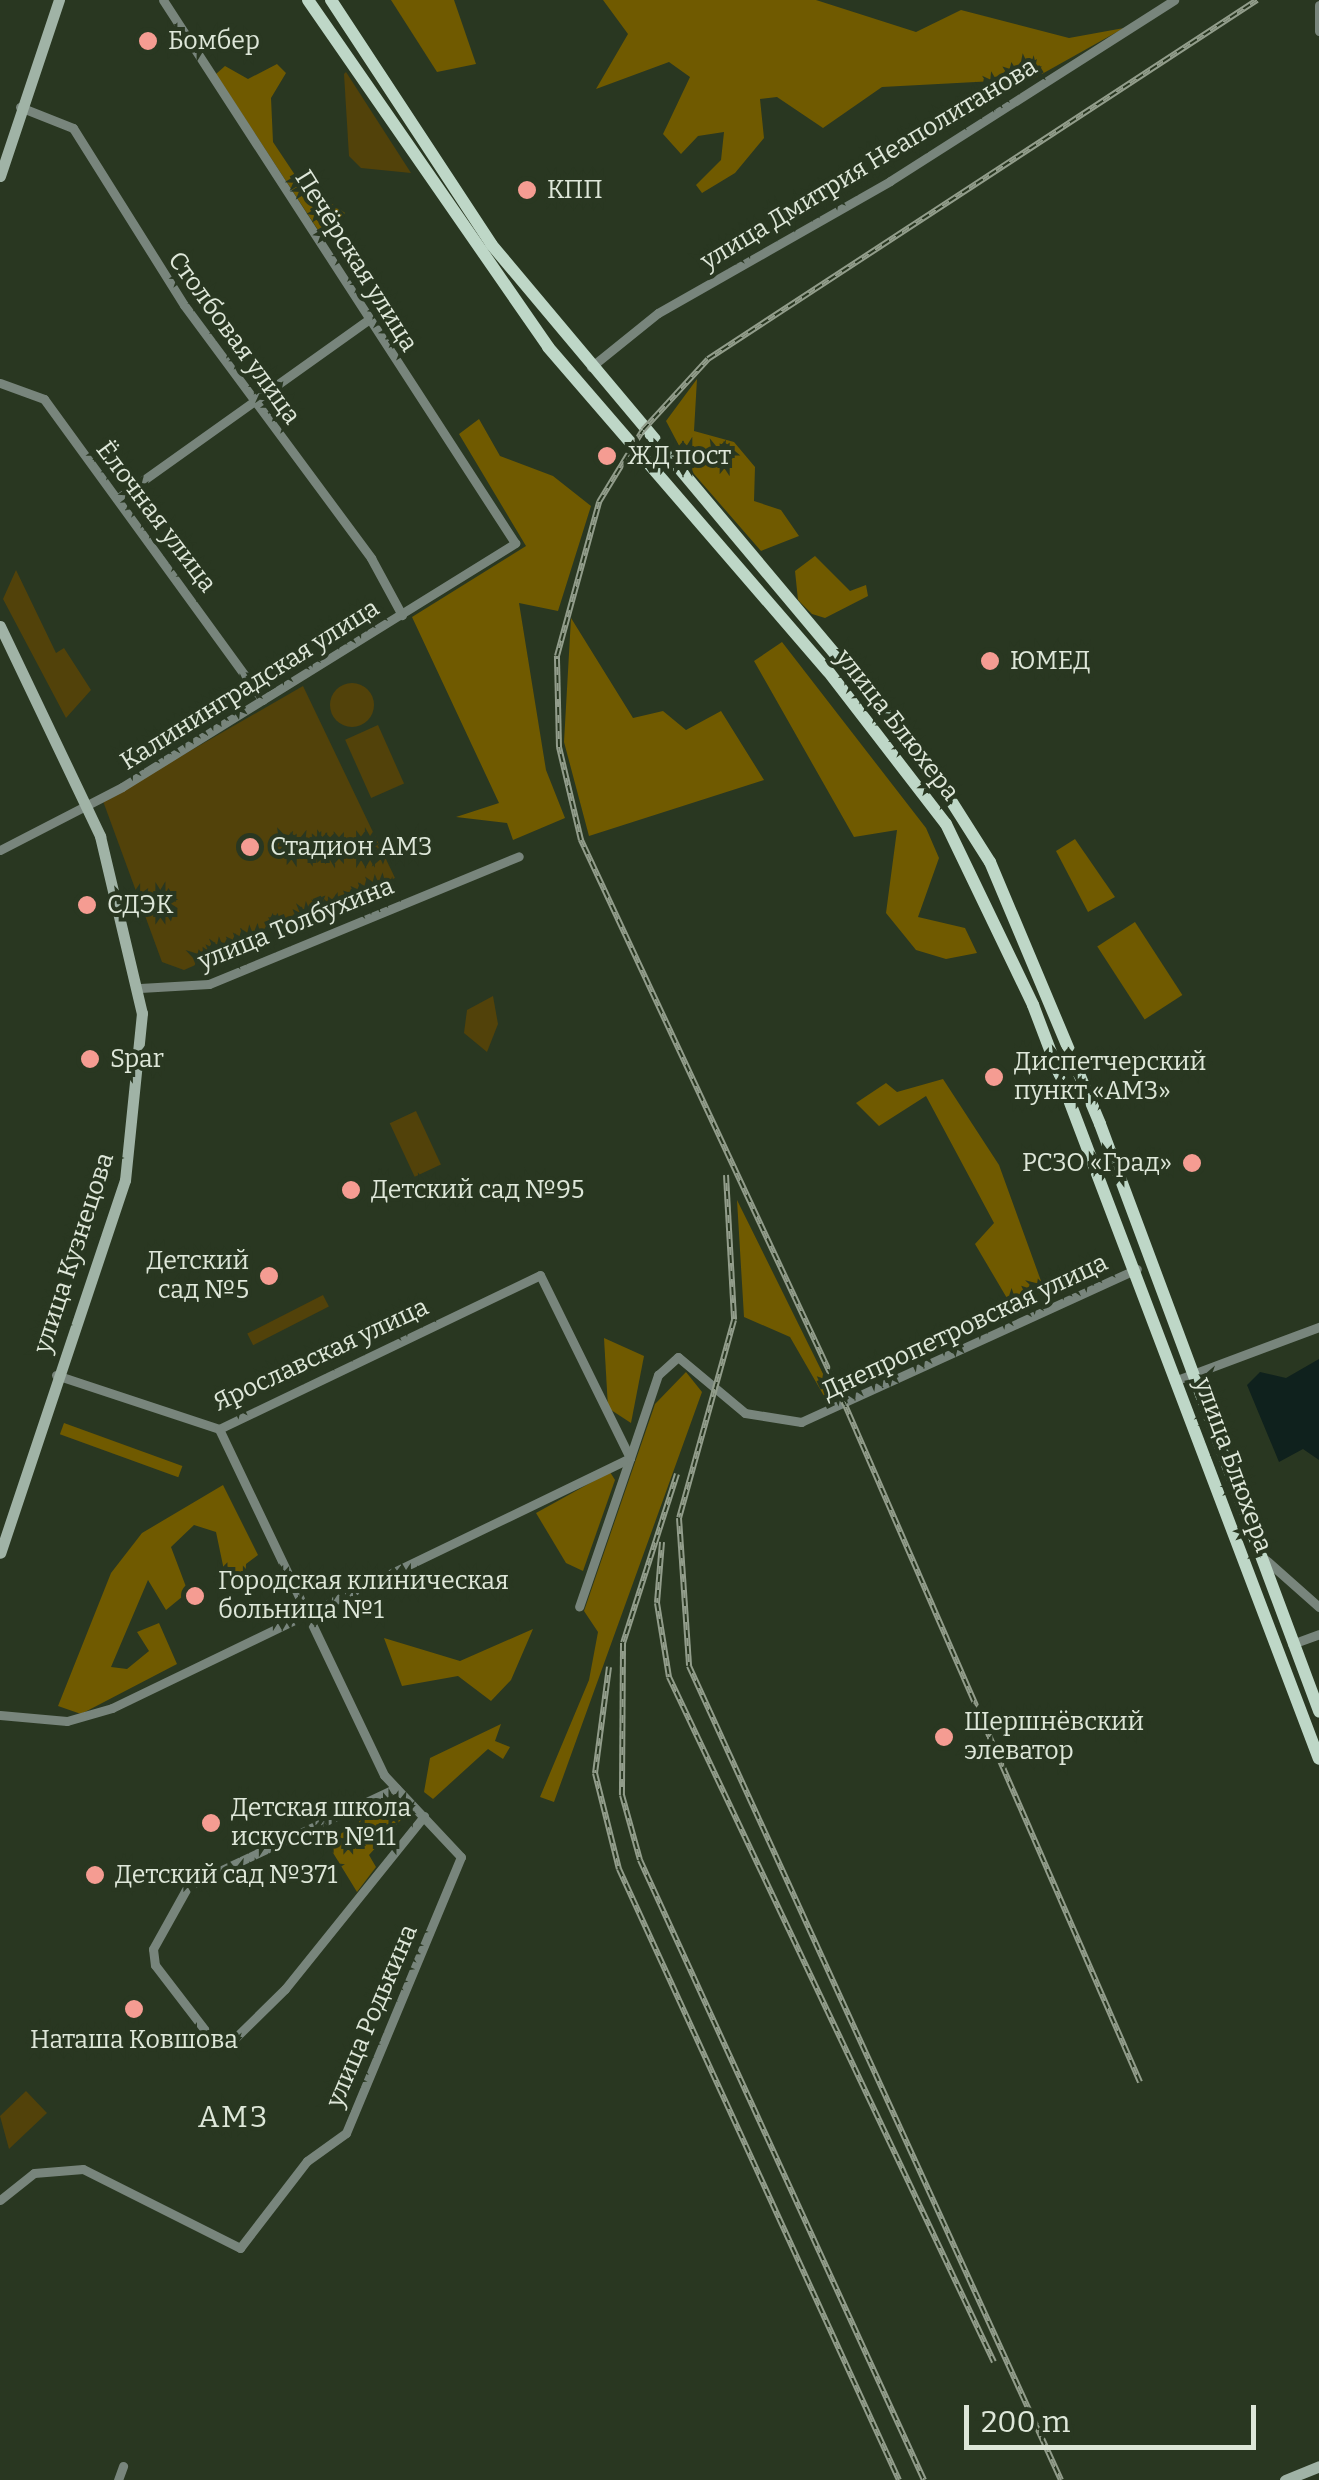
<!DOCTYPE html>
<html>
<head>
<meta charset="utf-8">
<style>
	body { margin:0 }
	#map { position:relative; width:1319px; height:2480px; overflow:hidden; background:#293721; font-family:Bitter,serif }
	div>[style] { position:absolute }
	.green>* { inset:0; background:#52420a; transform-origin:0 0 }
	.round { border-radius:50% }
	.forest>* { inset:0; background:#705a00; transform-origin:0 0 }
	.water>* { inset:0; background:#0f211d }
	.street>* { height:9px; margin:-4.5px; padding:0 4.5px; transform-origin:4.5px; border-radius:4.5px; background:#78857c }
	.secondary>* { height:11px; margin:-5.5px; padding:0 5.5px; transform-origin:5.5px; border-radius:5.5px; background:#a0b3a6 }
	.primary>* { height:12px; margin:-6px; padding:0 6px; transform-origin:6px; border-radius:6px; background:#bed7c7 }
	.rail>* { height:6px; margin-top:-3px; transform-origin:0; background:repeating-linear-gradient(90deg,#293721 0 8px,#929d8b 0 16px); box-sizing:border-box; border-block:2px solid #929d8b }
	.dots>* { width:28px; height:28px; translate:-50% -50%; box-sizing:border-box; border:5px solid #293721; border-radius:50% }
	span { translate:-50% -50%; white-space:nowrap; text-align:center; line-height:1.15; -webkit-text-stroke:8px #293721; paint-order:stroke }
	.poi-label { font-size:25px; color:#dee7d9 }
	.left { translate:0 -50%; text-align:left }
	.right { translate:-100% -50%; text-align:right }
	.street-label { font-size:25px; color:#dee7d9 }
	.quarter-label { font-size:30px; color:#dee7d9; letter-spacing:2.5px }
	.scale { position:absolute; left:964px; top:2405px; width:292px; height:45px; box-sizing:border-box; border:5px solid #dee7d9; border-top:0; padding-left:12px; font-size:30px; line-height:35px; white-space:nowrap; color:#dee7d9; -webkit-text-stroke:8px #293721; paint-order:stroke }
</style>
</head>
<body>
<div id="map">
	<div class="green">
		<i style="clip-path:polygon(344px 74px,346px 72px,411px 173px,361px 168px,349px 156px)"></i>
		<i style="clip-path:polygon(16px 570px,56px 653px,64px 648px,91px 690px,66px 718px,3px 599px)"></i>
		<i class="round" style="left:330px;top:683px;width:44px;height:44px"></i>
		<i style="clip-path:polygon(303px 686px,395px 878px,184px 970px,162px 962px,103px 801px)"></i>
		<i style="left:378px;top:725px;width:64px;height:36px;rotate:66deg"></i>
		<i style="clip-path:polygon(493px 996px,498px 1024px,487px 1052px,464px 1033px,467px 1010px)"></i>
		<i style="left:416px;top:1111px;width:59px;height:29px;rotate:65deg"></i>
		<i style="left:323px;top:1295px;width:13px;height:85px;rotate:63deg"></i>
		<i style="clip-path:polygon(26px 2091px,47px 2113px,9px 2149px,0 2116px)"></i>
	</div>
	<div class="forest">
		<i style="clip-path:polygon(391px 0,454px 0,476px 64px,437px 72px)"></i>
		<i style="clip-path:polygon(603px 0,816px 0,916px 32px,961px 10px,1069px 38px,1124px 28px,1033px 79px,882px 87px,823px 128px,777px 97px,760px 99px,764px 138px,735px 173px,702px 193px,696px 185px,721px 160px,724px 132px,698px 136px,681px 154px,663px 134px,690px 77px,669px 62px,596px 89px,628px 34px)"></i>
		<i style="clip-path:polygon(277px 64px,286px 73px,271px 98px,273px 142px,299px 181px,345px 213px,320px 233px,216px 74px,225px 66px,248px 79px)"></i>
		<i style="clip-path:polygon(697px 379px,694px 431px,734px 442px,755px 467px,754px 501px,781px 510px,799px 536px,761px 551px,694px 474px,666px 421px)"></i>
		<i style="clip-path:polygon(479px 419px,500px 456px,553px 476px,591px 506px,558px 611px,519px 603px,546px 770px,565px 818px,513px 840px,507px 823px,456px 817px,499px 803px,412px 617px,526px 546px,459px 434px)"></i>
		<i style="clip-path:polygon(815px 556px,850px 591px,866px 585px,868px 596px,825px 618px,812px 614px,798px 600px,795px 571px)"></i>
		<i style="clip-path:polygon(571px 618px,633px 718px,663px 711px,686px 730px,721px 711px,764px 780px,589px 836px,564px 742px)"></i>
		<i style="clip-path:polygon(782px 642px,926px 828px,939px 858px,918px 917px,965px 928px,977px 953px,946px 959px,916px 950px,886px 913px,897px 830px,854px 837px,754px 661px)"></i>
		<i style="clip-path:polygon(1075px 839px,1115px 897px,1088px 912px,1056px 851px)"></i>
		<i style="left:1135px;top:922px;width:87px;height:45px;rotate:57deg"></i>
		<i style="clip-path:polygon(943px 1079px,999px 1165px,1045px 1292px,1011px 1305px,975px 1244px,994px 1223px,926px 1096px,879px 1126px,856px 1103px,886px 1083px,897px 1092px)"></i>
		<i style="clip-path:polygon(737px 1200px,834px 1396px,824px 1396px,790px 1337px,744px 1317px)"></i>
		<i style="clip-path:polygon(604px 1338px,644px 1356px,631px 1423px,608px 1408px)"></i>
		<i style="clip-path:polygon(686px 1372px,702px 1392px,554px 1802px,540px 1797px,589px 1680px,598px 1632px,584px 1611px,655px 1404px)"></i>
		<i style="left:64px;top:1423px;width:126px;height:12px;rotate:20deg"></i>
		<i style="clip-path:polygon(610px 1472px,615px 1480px,583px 1571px,566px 1563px,536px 1513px)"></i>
		<i style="clip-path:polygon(223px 1485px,258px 1555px,246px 1564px,245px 1585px,234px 1589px,225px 1575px,216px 1532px,194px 1525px,171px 1547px,188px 1592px,166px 1610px,148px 1580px,111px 1667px,127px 1669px,149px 1651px,137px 1632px,159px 1623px,177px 1664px,81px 1714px,58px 1706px,111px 1573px,142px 1533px)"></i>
		<i style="clip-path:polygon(533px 1629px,511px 1680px,491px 1701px,458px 1676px,402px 1686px,384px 1638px,460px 1661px)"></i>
		<i style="clip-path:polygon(501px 1724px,495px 1741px,510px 1747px,503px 1759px,488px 1749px,433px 1799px,424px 1792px,430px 1758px)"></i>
		<i style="clip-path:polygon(396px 1797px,407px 1813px,369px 1855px,376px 1867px,357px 1892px,327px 1843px)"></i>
	</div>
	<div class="water">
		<i style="clip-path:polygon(1319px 1359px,1319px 1460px,1303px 1449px,1279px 1462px,1247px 1385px,1260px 1372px,1286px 1378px)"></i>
	</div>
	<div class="street">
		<i style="left:1319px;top:5px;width:26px;rotate:90deg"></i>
		<i style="left:20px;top:107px;width:57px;rotate:21.6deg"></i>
		<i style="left:73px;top:128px;width:209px;rotate:57.9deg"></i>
		<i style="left:184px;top:305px;width:315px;rotate:53.5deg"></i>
		<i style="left:371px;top:558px;width:65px;rotate:61.5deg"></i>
		<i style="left:591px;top:367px;width:86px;rotate:-38.9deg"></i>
		<i style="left:658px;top:313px;width:267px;rotate:-29.6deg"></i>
		<i style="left:890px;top:181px;width:337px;rotate:-32.5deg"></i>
		<i style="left:0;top:383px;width:47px;rotate:20deg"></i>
		<i style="left:44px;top:399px;width:372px;rotate:54deg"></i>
		<i style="left:117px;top:499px;width:310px;rotate:-35.5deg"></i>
		<i style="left:0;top:850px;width:137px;rotate:-27.3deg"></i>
		<i style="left:122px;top:787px;width:463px;rotate:-31.8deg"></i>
		<i style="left:515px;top:543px;width:647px;rotate:-122.95deg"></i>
		<i style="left:140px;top:988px;width:69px;rotate:-3.3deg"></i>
		<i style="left:209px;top:984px;width:335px;rotate:-22.4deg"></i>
		<i style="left:56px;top:1375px;width:172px;rotate:18.3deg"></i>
		<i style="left:219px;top:1429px;width:356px;rotate:-25.6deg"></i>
		<i style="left:540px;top:1275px;width:204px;rotate:63.8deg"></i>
		<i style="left:630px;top:1458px;width:157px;rotate:108.9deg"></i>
		<i style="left:1177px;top:1380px;width:152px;rotate:-20.5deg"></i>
		<i style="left:1266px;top:1560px;width:71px;rotate:41.6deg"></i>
		<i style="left:1292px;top:1644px;width:29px;rotate:-20deg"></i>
		<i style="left:0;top:1715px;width:67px;rotate:5.1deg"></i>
		<i style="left:67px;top:1721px;width:47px;rotate:-16.1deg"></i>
		<i style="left:112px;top:1708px;width:575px;rotate:-25.76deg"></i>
		<i style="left:630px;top:1458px;width:88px;rotate:-71.4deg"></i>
		<i style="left:658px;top:1375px;width:27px;rotate:-42deg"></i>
		<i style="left:678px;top:1357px;width:87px;rotate:39.9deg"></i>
		<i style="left:745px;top:1413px;width:57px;rotate:9.1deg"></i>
		<i style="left:801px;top:1422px;width:369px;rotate:-24.5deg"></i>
		<i style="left:396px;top:1788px;width:230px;rotate:154.8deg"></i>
		<i style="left:188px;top:1886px;width:72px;rotate:119.1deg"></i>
		<i style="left:153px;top:1949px;width:16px;rotate:83deg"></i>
		<i style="left:155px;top:1965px;width:97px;rotate:52.5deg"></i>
		<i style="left:214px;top:2042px;width:16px;rotate:4deg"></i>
		<i style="left:230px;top:2043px;width:77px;rotate:-44.5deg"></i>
		<i style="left:285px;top:1989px;width:222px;rotate:-51.2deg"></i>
		<i style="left:0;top:2200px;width:43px;rotate:-38.5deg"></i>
		<i style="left:34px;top:2173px;width:49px;rotate:-4.7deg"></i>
		<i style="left:83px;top:2169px;width:176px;rotate:26.7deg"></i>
		<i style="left:240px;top:2248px;width:110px;rotate:-52.4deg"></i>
		<i style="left:307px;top:2161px;width:48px;rotate:-35.7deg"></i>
		<i style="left:346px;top:2133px;width:299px;rotate:-67.4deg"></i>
		<i style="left:461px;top:1857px;width:112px;rotate:-133.2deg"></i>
		<i style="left:384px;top:1775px;width:383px;rotate:-115.5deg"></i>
		<i style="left:118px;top:2480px;width:15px;rotate:-70deg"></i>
	</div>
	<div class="secondary">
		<i style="left:0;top:176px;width:186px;rotate:-71.5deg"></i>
		<i style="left:0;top:626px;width:233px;rotate:64.5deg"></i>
		<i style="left:100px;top:836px;width:182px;rotate:76.7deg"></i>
		<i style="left:142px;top:1013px;width:168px;rotate:95.8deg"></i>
		<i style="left:125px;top:1180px;width:393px;rotate:108.5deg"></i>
		<i style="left:1285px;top:2480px;width:37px;rotate:-22deg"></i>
	</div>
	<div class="primary">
		<i style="left:308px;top:0;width:422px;rotate:55.3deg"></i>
		<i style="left:548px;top:347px;width:428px;rotate:49.2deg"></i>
		<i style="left:828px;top:671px;width:193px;rotate:52.4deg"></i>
		<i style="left:946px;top:824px;width:201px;rotate:64.3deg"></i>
		<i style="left:1033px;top:1005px;width:806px;rotate:69.23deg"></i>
		<i style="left:331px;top:0;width:292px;rotate:56.7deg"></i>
		<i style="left:491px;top:244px;width:681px;rotate:50deg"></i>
		<i style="left:929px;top:766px;width:114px;rotate:57.6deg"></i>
		<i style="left:990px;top:862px;width:284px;rotate:67.2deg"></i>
		<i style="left:1100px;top:1124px;width:627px;rotate:69.54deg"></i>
	</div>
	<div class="rail">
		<i style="left:726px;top:1175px;width:145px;rotate:86.8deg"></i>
		<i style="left:734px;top:1320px;width:205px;rotate:105.5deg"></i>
		<i style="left:679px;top:1518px;width:148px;rotate:86.1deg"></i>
		<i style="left:689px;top:1666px;width:895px;rotate:65.44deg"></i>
		<i style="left:677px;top:1474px;width:177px;rotate:107.7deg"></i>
		<i style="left:623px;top:1643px;width:152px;rotate:90.4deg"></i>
		<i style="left:622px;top:1795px;width:67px;rotate:74.5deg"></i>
		<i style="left:640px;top:1860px;width:682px;rotate:65.39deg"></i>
		<i style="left:662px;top:1542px;width:61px;rotate:94.7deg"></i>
		<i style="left:657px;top:1603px;width:75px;rotate:80.8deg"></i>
		<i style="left:669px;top:1677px;width:758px;rotate:64.62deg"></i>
		<i style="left:609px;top:1667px;width:107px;rotate:97.5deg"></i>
		<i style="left:595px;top:1773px;width:99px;rotate:76deg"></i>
		<i style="left:619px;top:1869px;width:672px;rotate:65.38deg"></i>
		<i style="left:1140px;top:2082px;width:738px;rotate:-113.54deg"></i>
		<i style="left:845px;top:1405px;width:624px;rotate:-115.04deg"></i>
		<i style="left:581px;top:840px;width:96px;rotate:-103.3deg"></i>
		<i style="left:559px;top:747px;width:91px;rotate:-91.3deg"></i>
		<i style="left:557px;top:656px;width:160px;rotate:-74.7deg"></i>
		<i style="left:599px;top:502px;width:84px;rotate:-58.6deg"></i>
		<i style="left:643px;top:430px;width:96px;rotate:-47.5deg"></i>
		<i style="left:708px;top:359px;width:656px;rotate:-33.18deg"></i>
	</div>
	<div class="dots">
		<i style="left:148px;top:41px;background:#f59c92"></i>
		<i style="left:527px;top:190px;background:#f59c92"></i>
		<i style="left:607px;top:456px;background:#f59c92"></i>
		<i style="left:990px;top:661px;background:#f59c92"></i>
		<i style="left:250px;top:847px;background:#f59c92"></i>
		<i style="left:87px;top:905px;background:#f59c92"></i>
		<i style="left:90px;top:1059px;background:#f59c92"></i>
		<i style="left:994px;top:1077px;background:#f59c92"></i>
		<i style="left:1192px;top:1163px;background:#f59c92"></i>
		<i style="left:351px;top:1190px;background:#f59c92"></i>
		<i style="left:269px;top:1276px;background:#f59c92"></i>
		<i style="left:195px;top:1596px;background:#f59c92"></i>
		<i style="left:944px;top:1737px;background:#f59c92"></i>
		<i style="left:211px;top:1823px;background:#f59c92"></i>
		<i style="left:95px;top:1875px;background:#f59c92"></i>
		<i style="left:134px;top:2009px;background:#f59c92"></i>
	</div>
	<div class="poi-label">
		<span class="left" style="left:168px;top:41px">Бомбер</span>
		<span class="left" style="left:547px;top:190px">КПП</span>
		<span class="left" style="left:627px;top:456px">ЖД пост</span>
		<span class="left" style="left:1010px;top:661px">ЮМЕД</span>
		<span class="left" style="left:270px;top:847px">Стадион АМЗ</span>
		<span class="left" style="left:107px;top:905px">СДЭК</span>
		<span class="left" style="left:110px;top:1059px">Spar</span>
		<span class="left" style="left:1014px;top:1077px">Диспетчерский<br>пункт «АМЗ»</span>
		<span class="right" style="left:1172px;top:1163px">РСЗО «Град»</span>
		<span class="left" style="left:371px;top:1190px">Детский сад №95</span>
		<span class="right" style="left:249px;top:1276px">Детский<br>сад №5</span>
		<span class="left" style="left:218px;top:1596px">Городская клиническая<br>больница №1</span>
		<span class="left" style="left:964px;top:1737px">Шершнёвский<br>элеватор</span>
		<span class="left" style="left:231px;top:1823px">Детская школа<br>искусств №11</span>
		<span class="left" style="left:115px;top:1875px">Детский сад №371</span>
		<span style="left:134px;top:2040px">Наташа Ковшова</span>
	</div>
	<div class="street-label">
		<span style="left:869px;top:164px;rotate:-31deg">улица Дмитрия Неаполитанова</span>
		<span style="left:356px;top:261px;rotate:58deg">Печёрская улица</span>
		<span style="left:234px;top:338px;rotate:54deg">Столбовая улица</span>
		<span style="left:156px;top:517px;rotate:53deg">Ёлочная улица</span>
		<span style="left:250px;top:685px;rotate:-32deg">Калининградская улица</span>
		<span style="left:897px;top:725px;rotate:52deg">улица Блюхера</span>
		<span style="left:296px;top:924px;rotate:-22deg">улица Толбухина</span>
		<span style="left:74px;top:1253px;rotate:-72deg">улица Кузнецова</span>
		<span style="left:965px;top:1327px;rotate:-25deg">Днепропетровская улица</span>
		<span style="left:321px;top:1355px;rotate:-25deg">Ярославская улица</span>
		<span style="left:1233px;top:1465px;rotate:70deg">улица Блюхера</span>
		<span style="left:372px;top:2016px;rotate:-67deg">улица Родькина</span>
	</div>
	<div class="quarter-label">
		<span style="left:234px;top:2117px">АМЗ</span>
	</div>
	<div class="scale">200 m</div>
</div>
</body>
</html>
